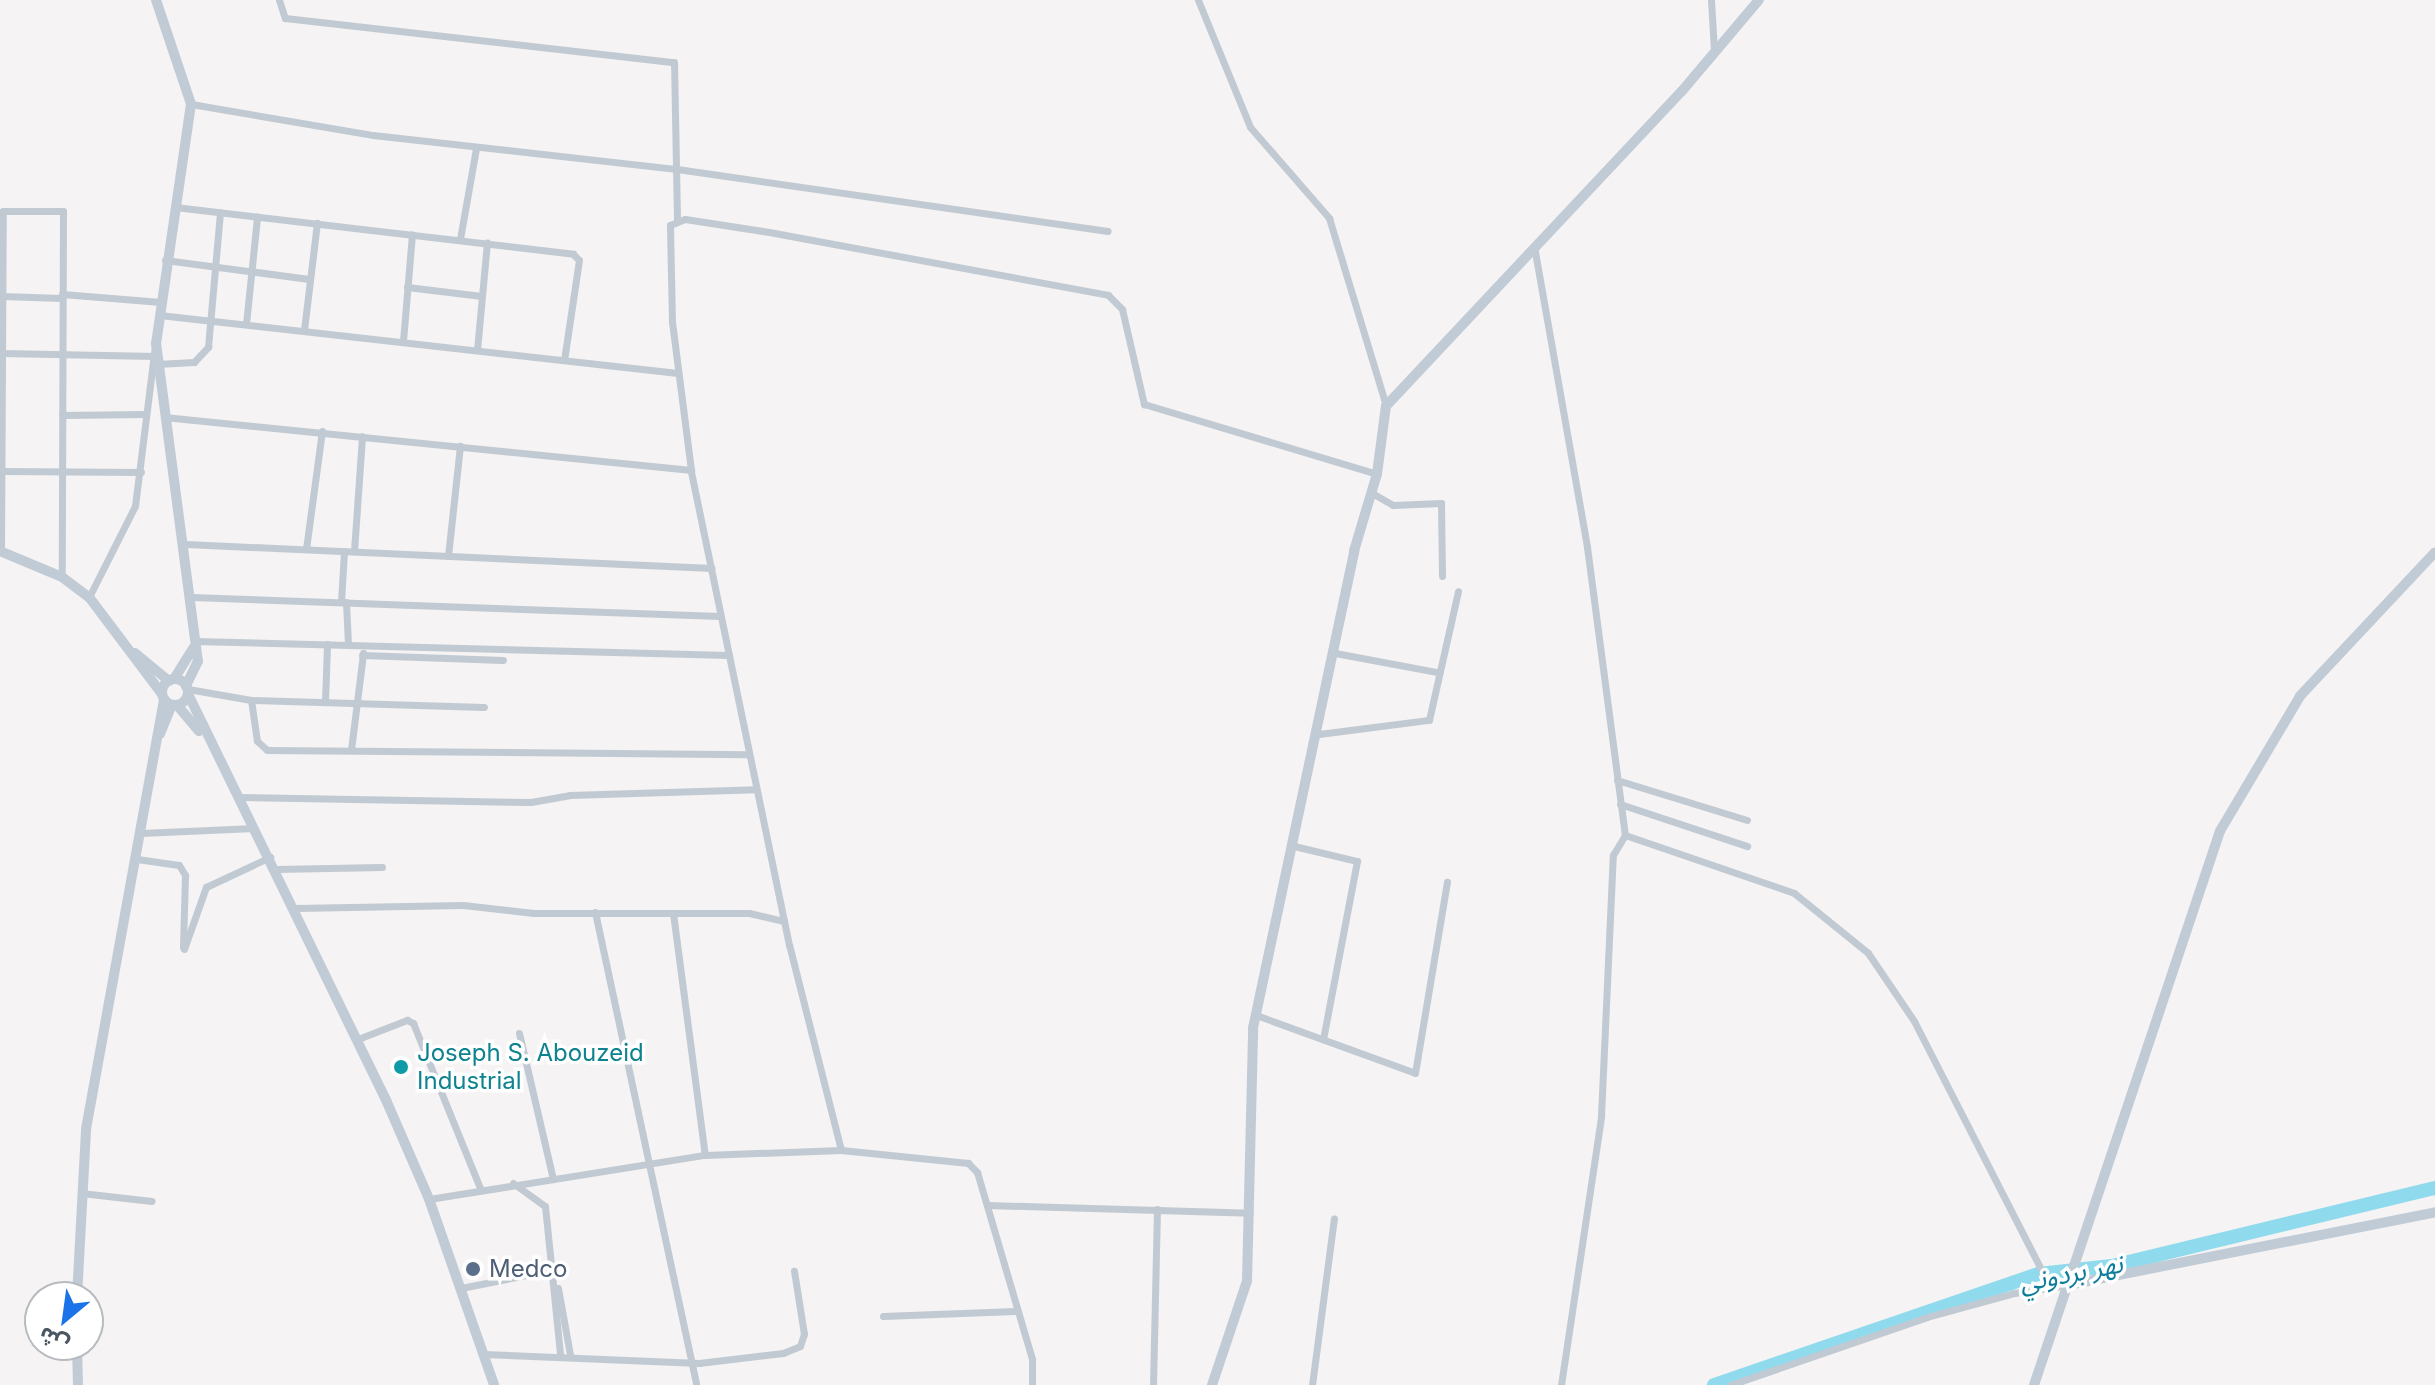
<!DOCTYPE html>
<html>
<head>
<meta charset="utf-8">
<style>
	body { margin:0 }
	#map { position:relative; width:2435px; height:1385px; overflow:hidden; background:#f5f3f3; font-family:Inter,"Noto Sans Arabic",sans-serif }
	div>[style] { position:absolute }
	.river>* { height:14px; margin:-7px; padding:0 7px; transform-origin:7px; border-radius:7px; background:#90daee }
	.street>* { height:7px; margin:-3.5px; padding:0 3.5px; transform-origin:3.5px; border-radius:3.5px; background:#c1cad2 }
	.secondary>* { height:10px; margin:-5px; padding:0 5px; transform-origin:5px; border-radius:5px; background:#c1cbd6 }
	.secondary>.ring { margin:-5px; padding:0; box-sizing:content-box; background:none; border:10px solid #c1cbd6; border-radius:50% }
	.dots>* { width:22px; height:22px; translate:-50% -50%; box-sizing:border-box; border:4px solid #fff; border-radius:50% }
	span { translate:-50% -50%; white-space:nowrap; text-align:center; line-height:1.15; -webkit-text-stroke:7px #fff; paint-order:stroke }
	.culture-label { font-size:24px; color:#0d838f }
	.left { translate:0 -50%; text-align:left }
	.service-label { font-size:24px; color:#4e5e75 }
	.water-label { font-size:26px; color:#0c7c9b; font-style:italic }
	.north { position:absolute; left:24px; top:1281px; width:80px; height:80px; box-sizing:border-box; background:#fff; border:2px solid #b7bbc0; border-radius:50%; rotate:209deg; font-size:22px; font-weight:700; line-height:32px; text-align:center; color:#4a5661 }
	.north::after { content:''; display:block; margin:auto; width:28px; height:36px; background:#1a73e8; clip-path:polygon(50% 0,100% 100%,50% 72%,0 100%) }
</style>
</head>
<body>
<div id="map">
	<div class="river">
		<i style="left:1714px;top:1385px;width:343px;rotate:-18.9deg"></i>
		<i style="left:2039px;top:1274px;width:73px;rotate:-6.3deg"></i>
		<i style="left:2112px;top:1266px;width:332px;rotate:-13.6deg"></i>
	</div>
	<div class="street">
		<i style="left:279px;top:0;width:19px;rotate:72deg"></i>
		<i style="left:285px;top:18px;width:391px;rotate:6.5deg"></i>
		<i style="left:674px;top:62px;width:157px;rotate:88.9deg"></i>
		<i style="left:1198px;top:0;width:137px;rotate:67.7deg"></i>
		<i style="left:1250px;top:127px;width:121px;rotate:49deg"></i>
		<i style="left:1329px;top:218px;width:196px;rotate:73.1deg"></i>
		<i style="left:1711px;top:0;width:51px;rotate:86.6deg"></i>
		<i style="left:191px;top:104px;width:185px;rotate:9.7deg"></i>
		<i style="left:373px;top:135px;width:306px;rotate:6.4deg"></i>
		<i style="left:677px;top:169px;width:435px;rotate:8.2deg"></i>
		<i style="left:175px;top:207px;width:401px;rotate:6.7deg"></i>
		<i style="left:573px;top:254px;width:8px;rotate:45deg"></i>
		<i style="left:579px;top:260px;width:101px;rotate:98.5deg"></i>
		<i style="left:460px;top:239px;width:92px;rotate:-80deg"></i>
		<i style="left:1534px;top:246px;width:306px;rotate:80deg"></i>
		<i style="left:1587px;top:547px;width:290px;rotate:82.5deg"></i>
		<i style="left:165px;top:260px;width:145px;rotate:7.5deg"></i>
		<i style="left:407px;top:287px;width:75px;rotate:6.9deg"></i>
		<i style="left:62px;top:294px;width:99px;rotate:4.6deg"></i>
		<i style="left:1px;top:296px;width:61px;rotate:1.9deg"></i>
		<i style="left:159px;top:315px;width:522px;rotate:6.38deg"></i>
		<i style="left:246px;top:324px;width:108px;rotate:-84.1deg"></i>
		<i style="left:304px;top:330px;width:108px;rotate:-83.1deg"></i>
		<i style="left:403px;top:341px;width:107px;rotate:-85.2deg"></i>
		<i style="left:477px;top:350px;width:108px;rotate:-84.7deg"></i>
		<i style="left:1px;top:353px;width:154px;rotate:1.1deg"></i>
		<i style="left:157px;top:364px;width:37px;rotate:-3deg"></i>
		<i style="left:194px;top:362px;width:21px;rotate:-47deg"></i>
		<i style="left:208px;top:347px;width:135px;rotate:-84.9deg"></i>
		<i style="left:62px;top:415px;width:83px;rotate:-0.7deg"></i>
		<i style="left:164px;top:417px;width:530px;rotate:5.74deg"></i>
		<i style="left:3px;top:471px;width:138px;rotate:0.4deg"></i>
		<i style="left:1372px;top:493px;width:24px;rotate:30deg"></i>
		<i style="left:1393px;top:505px;width:48px;rotate:-2.4deg"></i>
		<i style="left:1441px;top:503px;width:73px;rotate:89.2deg"></i>
		<i style="left:186px;top:544px;width:526px;rotate:2.62deg"></i>
		<i style="left:306px;top:549px;width:119px;rotate:-82.3deg"></i>
		<i style="left:354px;top:551px;width:115px;rotate:-86deg"></i>
		<i style="left:1px;top:552px;width:341px;rotate:-89.7deg"></i>
		<i style="left:3px;top:211px;width:60px"></i>
		<i style="left:63px;top:211px;width:366px;rotate:90.2deg"></i>
		<i style="left:448px;top:556px;width:111px;rotate:-83.8deg"></i>
		<i style="left:89px;top:597px;width:102px;rotate:-63.2deg"></i>
		<i style="left:135px;top:506px;width:162px;rotate:-82.9deg"></i>
		<i style="left:191px;top:597px;width:529px;rotate:2.06deg"></i>
		<i style="left:341px;top:602px;width:51px;rotate:-86.6deg"></i>
		<i style="left:346px;top:602px;width:42px;rotate:87.3deg"></i>
		<i style="left:194px;top:641px;width:535px;rotate:1.5deg"></i>
		<i style="left:1335px;top:653px;width:104px;rotate:10.6deg"></i>
		<i style="left:362px;top:655px;width:141px;rotate:2deg"></i>
		<i style="left:188px;top:689px;width:64px;rotate:9.9deg"></i>
		<i style="left:251px;top:700px;width:233px;rotate:1.7deg"></i>
		<i style="left:251px;top:700px;width:41px;rotate:81.7deg"></i>
		<i style="left:257px;top:741px;width:13px;rotate:42deg"></i>
		<i style="left:267px;top:750px;width:481px;rotate:0.5deg"></i>
		<i style="left:325px;top:702px;width:58px;rotate:-88deg"></i>
		<i style="left:1319px;top:734px;width:111px;rotate:-7.3deg"></i>
		<i style="left:1429px;top:720px;width:132px;rotate:-77.3deg"></i>
		<i style="left:351px;top:750px;width:98px;rotate:-82.9deg"></i>
		<i style="left:1617px;top:780px;width:136px;rotate:17.1deg"></i>
		<i style="left:238px;top:797px;width:293px;rotate:1deg"></i>
		<i style="left:531px;top:802px;width:40px;rotate:-10deg"></i>
		<i style="left:570px;top:795px;width:186px;rotate:-1.8deg"></i>
		<i style="left:1620px;top:804px;width:134px;rotate:18.3deg"></i>
		<i style="left:141px;top:833px;width:113px;rotate:-2.5deg"></i>
		<i style="left:1625px;top:835px;width:179px;rotate:18.9deg"></i>
		<i style="left:1794px;top:893px;width:95px;rotate:39deg"></i>
		<i style="left:1868px;top:953px;width:82px;rotate:55.9deg"></i>
		<i style="left:1914px;top:1021px;width:297px;rotate:62.9deg"></i>
		<i style="left:1294px;top:846px;width:65px;rotate:13.4deg"></i>
		<i style="left:1357px;top:861px;width:181px;rotate:100.8deg"></i>
		<i style="left:137px;top:859px;width:42px;rotate:8.1deg"></i>
		<i style="left:179px;top:865px;width:12px;rotate:59deg"></i>
		<i style="left:185px;top:875px;width:72px;rotate:91.6deg"></i>
		<i style="left:276px;top:869px;width:106px;rotate:-1.1deg"></i>
		<i style="left:295px;top:908px;width:168px;rotate:-1deg"></i>
		<i style="left:463px;top:905px;width:71px;rotate:6.4deg"></i>
		<i style="left:534px;top:913px;width:215px"></i>
		<i style="left:749px;top:913px;width:36px;rotate:13deg"></i>
		<i style="left:595px;top:912px;width:484px;rotate:77.9deg"></i>
		<i style="left:673px;top:913px;width:244px;rotate:82.5deg"></i>
		<i style="left:184px;top:949px;width:66px;rotate:-70.5deg"></i>
		<i style="left:206px;top:887px;width:71px;rotate:-25.1deg"></i>
		<i style="left:1256px;top:1015px;width:169px;rotate:20deg"></i>
		<i style="left:1415px;top:1073px;width:194px;rotate:-80.5deg"></i>
		<i style="left:519px;top:1033px;width:150px;rotate:76.9deg"></i>
		<i style="left:358px;top:1039px;width:53px;rotate:-21.2deg"></i>
		<i style="left:407px;top:1020px;width:7px;rotate:27deg"></i>
		<i style="left:413px;top:1023px;width:178px;rotate:67.9deg"></i>
		<i style="left:841px;top:1150px;width:211px;rotate:-104.2deg"></i>
		<i style="left:789px;top:945px;width:485px;rotate:-101.7deg"></i>
		<i style="left:691px;top:470px;width:149px;rotate:-97.3deg"></i>
		<i style="left:672px;top:322px;width:97px;rotate:-91.2deg"></i>
		<i style="left:670px;top:225px;width:16px;rotate:-22deg"></i>
		<i style="left:685px;top:219px;width:85px;rotate:8.8deg"></i>
		<i style="left:769px;top:232px;width:345px;rotate:10.5deg"></i>
		<i style="left:1108px;top:295px;width:20px;rotate:45deg"></i>
		<i style="left:1122px;top:309px;width:98px;rotate:77deg"></i>
		<i style="left:1144px;top:404px;width:243px;rotate:16.7deg"></i>
		<i style="left:513px;top:1183px;width:39px;rotate:36deg"></i>
		<i style="left:545px;top:1206px;width:149px;rotate:84.2deg"></i>
		<i style="left:81px;top:1193px;width:71px;rotate:6.4deg"></i>
		<i style="left:429px;top:1199px;width:279px;rotate:-9.1deg"></i>
		<i style="left:705px;top:1155px;width:136px;rotate:-2.1deg"></i>
		<i style="left:841px;top:1150px;width:128px;rotate:5.8deg"></i>
		<i style="left:968px;top:1163px;width:13px;rotate:45deg"></i>
		<i style="left:977px;top:1172px;width:195px;rotate:73.6deg"></i>
		<i style="left:1032px;top:1359px;width:26px;rotate:90deg"></i>
		<i style="left:987px;top:1205px;width:263px;rotate:1.7deg"></i>
		<i style="left:461px;top:1288px;width:97px;rotate:-11.3deg"></i>
		<i style="left:558px;top:1288px;width:68px;rotate:79.8deg"></i>
		<i style="left:883px;top:1316px;width:132px;rotate:-2.2deg"></i>
		<i style="left:483px;top:1354px;width:216px;rotate:2.4deg"></i>
		<i style="left:699px;top:1363px;width:85px;rotate:-6.8deg"></i>
		<i style="left:783px;top:1353px;width:18px;rotate:-22deg"></i>
		<i style="left:800px;top:1346px;width:13px;rotate:-72deg"></i>
		<i style="left:804px;top:1334px;width:64px;rotate:-99deg"></i>
		<i style="left:1153px;top:1385px;width:176px;rotate:-88.7deg"></i>
		<i style="left:1312px;top:1385px;width:168px;rotate:-82.5deg"></i>
		<i style="left:1561px;top:1385px;width:272px;rotate:-81.5deg"></i>
		<i style="left:1601px;top:1116px;width:261px;rotate:-87.4deg"></i>
		<i style="left:1613px;top:855px;width:23px;rotate:-59deg"></i>
		<i style="left:1730px;top:1385px;width:208px;rotate:-19deg"></i>
		<i style="left:1927px;top:1317px;width:90px;rotate:-15.4deg"></i>
		<i style="left:2014px;top:1293px;width:55px;rotate:-8.4deg"></i>
	</div>
	<div class="secondary">
		<i style="left:156px;top:0;width:110px;rotate:71.4deg"></i>
		<i style="left:191px;top:104px;width:242px;rotate:98.3deg"></i>
		<i style="left:156px;top:343px;width:321px;rotate:82.5deg"></i>
		<i style="left:198px;top:661px;width:28px;rotate:116deg"></i>
		<i style="left:0;top:551px;width:67px;rotate:22.8deg"></i>
		<i style="left:62px;top:577px;width:34px;rotate:37deg"></i>
		<i style="left:89px;top:597px;width:121px;rotate:53deg"></i>
		<i style="left:135px;top:653px;width:44px;rotate:39.5deg"></i>
		<i style="left:174px;top:679px;width:36px;rotate:-58deg"></i>
		<i class="ring" style="left:162px;top:679px;width:16px;height:16px"></i>
		<i style="left:188px;top:694px;width:452px;rotate:64deg"></i>
		<i style="left:386px;top:1100px;width:108px;rotate:66.5deg"></i>
		<i style="left:429px;top:1199px;width:197px;rotate:70.7deg"></i>
		<i style="left:177px;top:705px;width:34px;rotate:50deg"></i>
		<i style="left:160px;top:734px;width:31px;rotate:-68deg"></i>
		<i style="left:2068px;top:1285px;width:374px;rotate:-11.2deg"></i>
		<i style="left:77px;top:1297px;width:168px;rotate:-86.9deg"></i>
		<i style="left:86px;top:1129px;width:437px;rotate:-79.7deg"></i>
		<i style="left:77px;top:1345px;width:40px;rotate:88.6deg"></i>
		<i style="left:1212px;top:1385px;width:110px;rotate:-71.4deg"></i>
		<i style="left:1247px;top:1281px;width:253px;rotate:-88.6deg"></i>
		<i style="left:1253px;top:1028px;width:488px;rotate:-78deg"></i>
		<i style="left:1354px;top:551px;width:80px;rotate:-73.4deg"></i>
		<i style="left:1377px;top:474px;width:69px;rotate:-82.5deg"></i>
		<i style="left:1386px;top:406px;width:432px;rotate:-46.8deg"></i>
		<i style="left:1682px;top:91px;width:119px;rotate:-49.8deg"></i>
		<i style="left:2034px;top:1385px;width:584px;rotate:-71.44deg"></i>
		<i style="left:2220px;top:831px;width:157px;rotate:-59.3deg"></i>
		<i style="left:2300px;top:696px;width:197px;rotate:-46.8deg"></i>
	</div>
	<div class="dots">
		<i style="left:401px;top:1067px;background:#0f9aa8"></i>
		<i style="left:473px;top:1269px;background:#5c6f8a"></i>
	</div>
	<div class="culture-label">
		<span class="left" style="left:417px;top:1067px">Joseph S. Abouzeid<br>Industrial</span>
	</div>
	<div class="service-label">
		<span class="left" style="left:489px;top:1269px">Medco</span>
	</div>
	<div class="water-label">
		<span style="left:2071px;top:1273px;rotate:-11deg">نهر بردوني</span>
	</div>
	<div class="north">ش</div>
</div>
</body>
</html>
